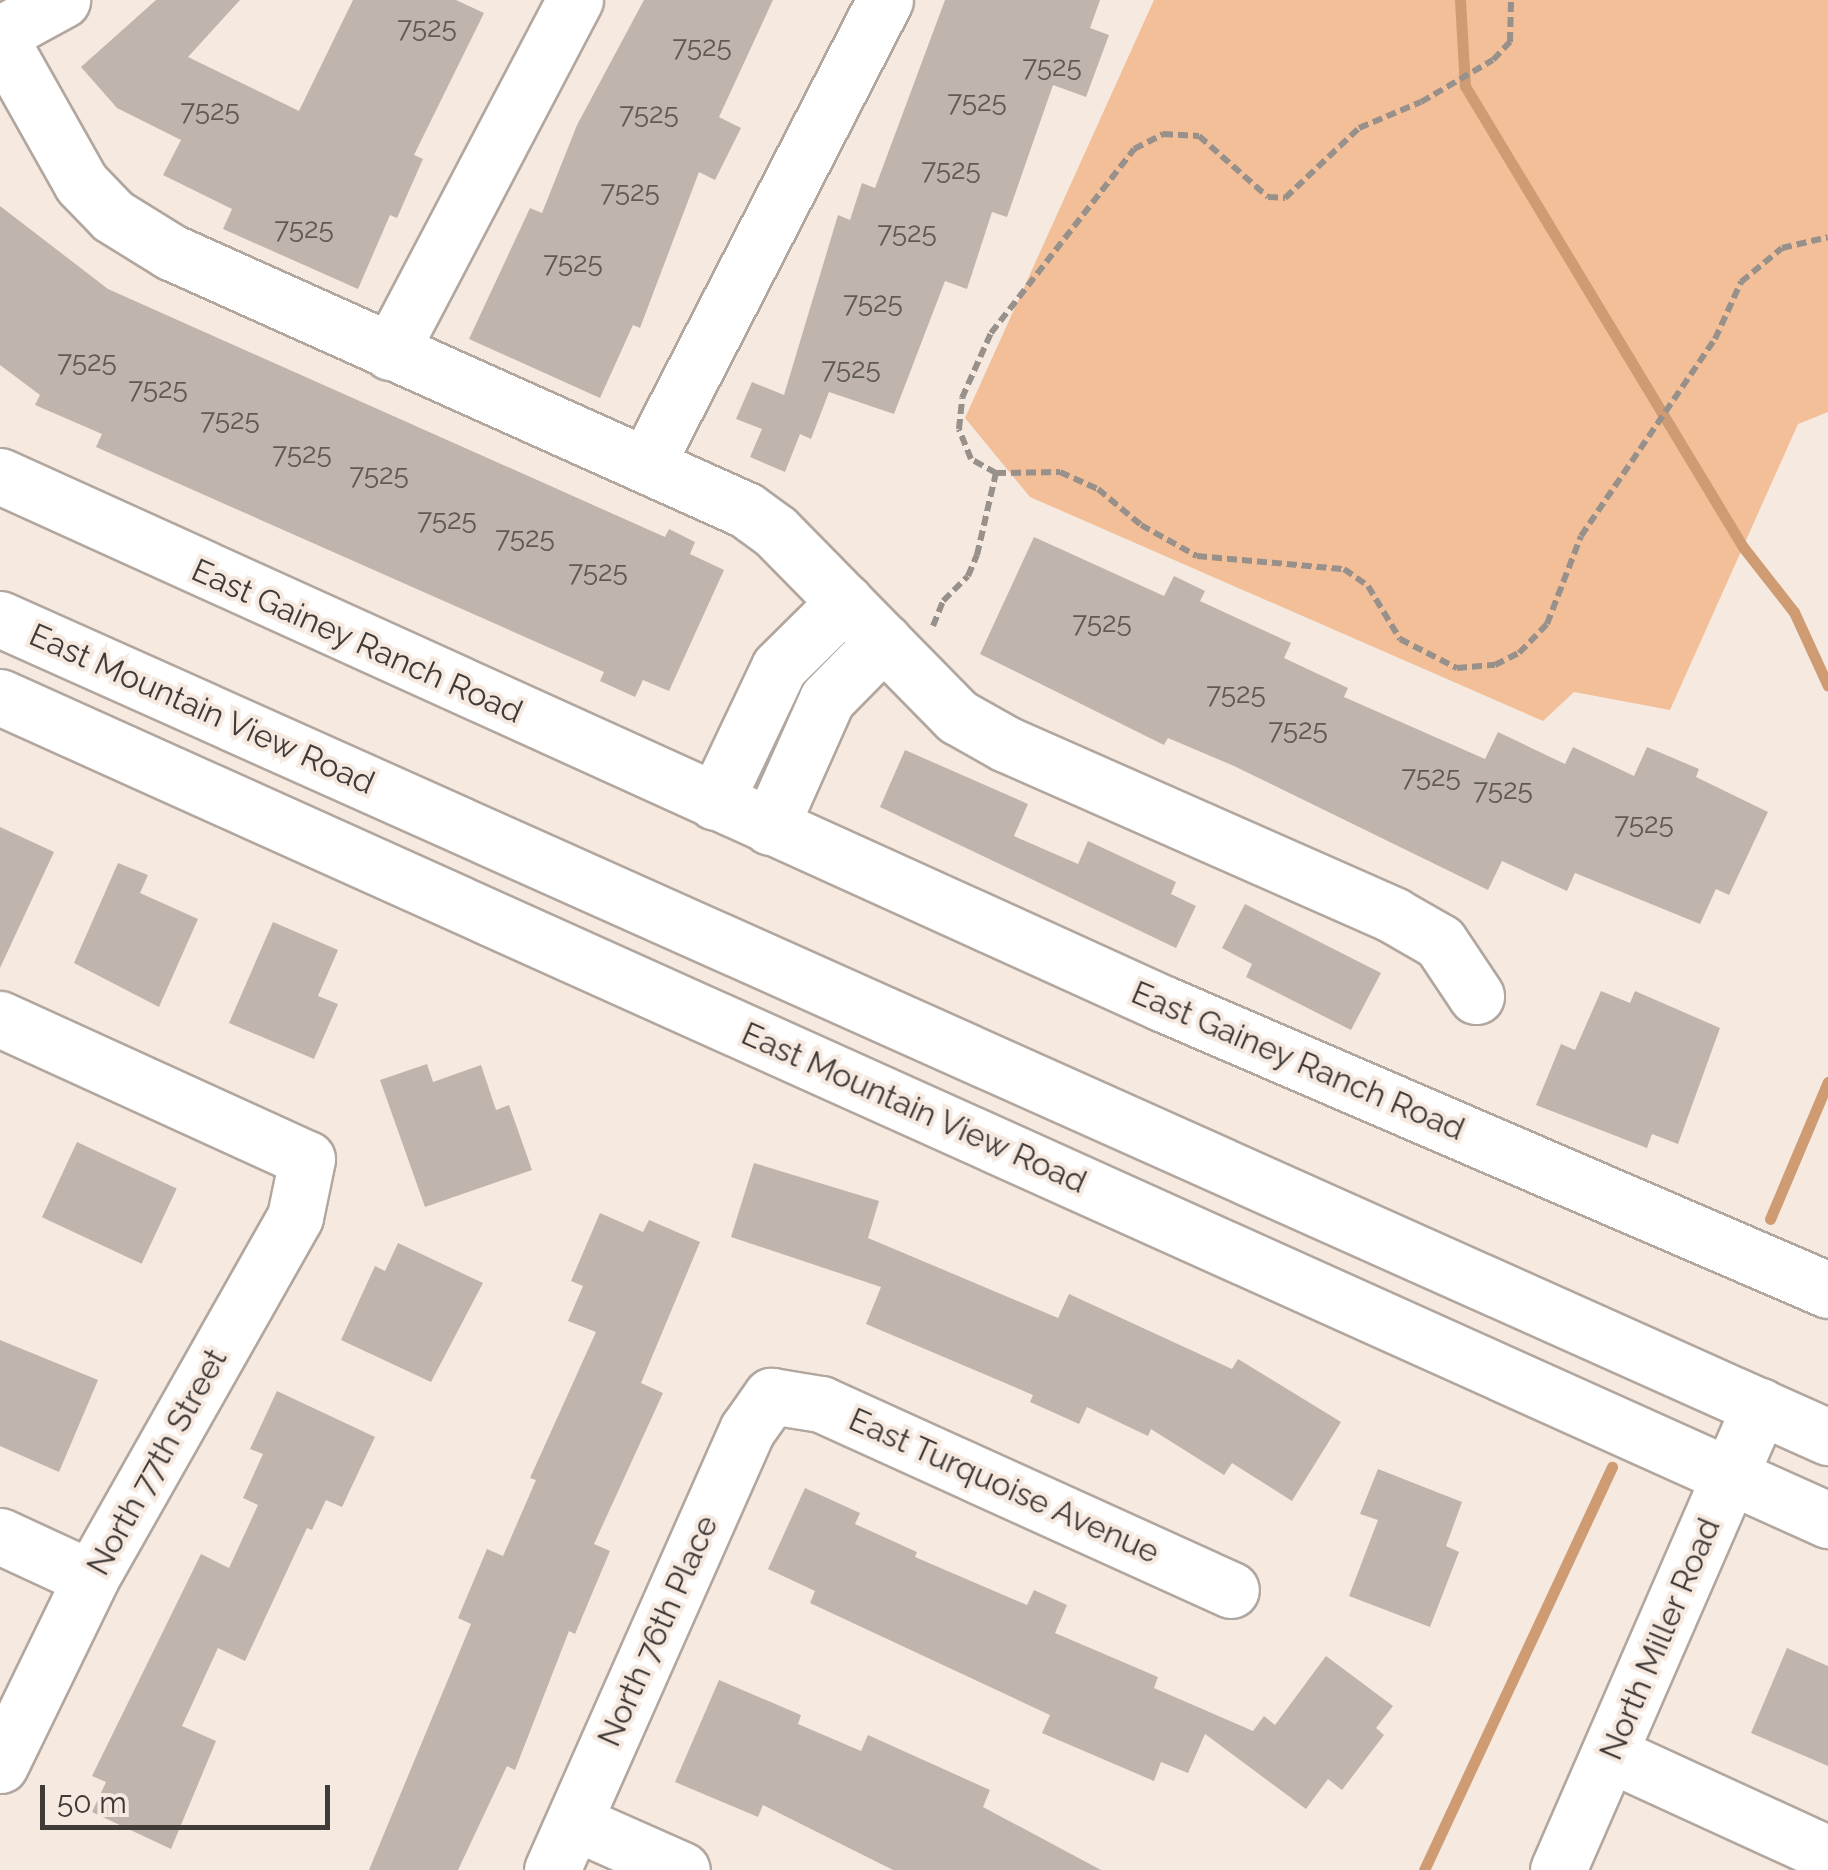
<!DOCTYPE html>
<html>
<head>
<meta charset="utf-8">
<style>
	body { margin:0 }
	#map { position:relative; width:1828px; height:1870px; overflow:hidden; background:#f5e9e0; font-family:Raleway,sans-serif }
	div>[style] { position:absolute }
	.green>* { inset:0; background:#f2bf98 }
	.stream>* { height:11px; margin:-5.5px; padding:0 5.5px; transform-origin:5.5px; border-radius:5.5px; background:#cf9b72 }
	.building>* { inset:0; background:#c0b5ac; transform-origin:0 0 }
	.path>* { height:6px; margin-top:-3px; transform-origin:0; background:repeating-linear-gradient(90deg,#98908a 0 10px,transparent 0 15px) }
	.roads { filter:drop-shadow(2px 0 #b2a79f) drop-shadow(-2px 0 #b2a79f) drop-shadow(0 2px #b2a79f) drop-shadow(0 -2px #b2a79f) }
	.minor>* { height:55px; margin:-27.5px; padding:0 27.5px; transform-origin:27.5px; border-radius:27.5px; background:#fff }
	.major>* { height:55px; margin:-27.5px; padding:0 27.5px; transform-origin:27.5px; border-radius:27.5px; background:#fff }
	span { translate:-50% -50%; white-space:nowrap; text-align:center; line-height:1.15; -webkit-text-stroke:8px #f5e9e0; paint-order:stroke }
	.number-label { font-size:28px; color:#605a55 }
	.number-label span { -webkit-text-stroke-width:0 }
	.street-label { font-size:32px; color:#403b38 }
	.scale { position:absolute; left:40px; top:1785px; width:290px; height:45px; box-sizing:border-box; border:5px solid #403b38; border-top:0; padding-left:12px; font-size:30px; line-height:35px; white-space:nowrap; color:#403b38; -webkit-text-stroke:8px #f5e9e0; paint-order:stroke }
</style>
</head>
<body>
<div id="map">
	<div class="green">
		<i style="clip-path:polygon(1154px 0,1828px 0,1828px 412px,1798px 424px,1670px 710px,1574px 692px,1543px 721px,1030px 497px,965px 418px)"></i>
	</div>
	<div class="stream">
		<i style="left:1460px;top:0;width:86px;rotate:86.7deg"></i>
		<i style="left:1465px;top:86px;width:538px;rotate:58.91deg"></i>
		<i style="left:1743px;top:547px;width:83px;rotate:51.9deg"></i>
		<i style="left:1794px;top:612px;width:81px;rotate:65.3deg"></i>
		<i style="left:1770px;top:1219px;width:149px;rotate:-67.1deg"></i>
		<i style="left:1424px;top:1870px;width:445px;rotate:-65deg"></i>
	</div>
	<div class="building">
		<i style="clip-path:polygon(156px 0,240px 0,188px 57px,299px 111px,353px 0,456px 0,484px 13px,414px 155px,423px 159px,397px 218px,390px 215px,358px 289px,223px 229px,232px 209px,163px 175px,181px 140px,117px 108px,81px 67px)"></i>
		<i style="clip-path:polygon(644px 0,773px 0,719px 117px,741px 128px,715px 180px,699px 172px,640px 328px,633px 325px,600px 398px,469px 339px,530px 208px,542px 213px,577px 125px)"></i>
		<i style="clip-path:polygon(945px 0,1100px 0,1090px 28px,1109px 35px,1086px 97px,1053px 85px,1007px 217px,992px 212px,967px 289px,945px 281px,894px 414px,829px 392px,811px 439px,800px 434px,785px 472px,750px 457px,762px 429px,736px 419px,752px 382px,784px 395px,838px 215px,850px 220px,862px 183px,875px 188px)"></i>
		<i style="clip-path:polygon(0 206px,108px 289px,665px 537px,669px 529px,695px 542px,690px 554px,724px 570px,669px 691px,643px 680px,635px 697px,600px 681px,604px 672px,96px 447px,102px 434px,35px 405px,40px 395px,0 365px)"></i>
		<i style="clip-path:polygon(1034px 537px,1164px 596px,1174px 576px,1205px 591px,1200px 601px,1291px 643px,1284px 658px,1348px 688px,1344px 697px,1485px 759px,1498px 732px,1565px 764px,1573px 747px,1634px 776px,1647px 747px,1699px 769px,1696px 777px,1768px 812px,1729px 895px,1716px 889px,1700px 924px,1575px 873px,1567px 891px,1502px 861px,1488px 890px,1234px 766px,1168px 738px,1164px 745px,980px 654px)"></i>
		<i style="clip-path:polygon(905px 750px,1028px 804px,1014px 836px,1078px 864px,1088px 841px,1176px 882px,1171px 894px,1196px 906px,1176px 948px,880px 807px)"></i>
		<i style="clip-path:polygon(0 827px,54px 852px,0 968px)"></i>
		<i style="clip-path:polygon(118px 863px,148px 875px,140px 893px,198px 919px,159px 1007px,74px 963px)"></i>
		<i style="clip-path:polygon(1245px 904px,1381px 973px,1351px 1030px,1246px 977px,1252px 964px,1222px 948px)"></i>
		<i style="clip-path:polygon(273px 922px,338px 950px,318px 996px,338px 1004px,314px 1059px,229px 1023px)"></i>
		<i style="clip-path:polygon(1601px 991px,1630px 1003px,1635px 991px,1720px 1028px,1678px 1144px,1652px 1134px,1647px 1148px,1536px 1105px,1561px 1044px,1575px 1050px)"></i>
		<i style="clip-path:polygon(427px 1064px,433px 1082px,481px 1065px,496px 1110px,509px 1105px,532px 1170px,425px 1207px,380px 1080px)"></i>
		<i style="left:77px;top:1142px;width:110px;height:83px;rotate:25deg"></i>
		<i style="clip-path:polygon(754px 1163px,879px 1201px,868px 1238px,1058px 1318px,1069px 1294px,1232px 1369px,1238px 1359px,1341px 1422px,1292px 1501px,1232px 1463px,1224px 1475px,1151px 1429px,1148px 1436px,1087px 1407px,1079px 1424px,1030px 1402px,1033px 1395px,866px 1324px,881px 1287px,731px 1237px)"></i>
		<i style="clip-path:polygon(600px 1213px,643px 1232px,649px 1220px,700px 1242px,641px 1383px,663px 1393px,594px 1544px,610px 1551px,575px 1634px,569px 1631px,515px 1770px,507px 1766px,458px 1870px,369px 1870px,471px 1624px,458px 1618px,487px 1549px,503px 1556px,536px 1480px,530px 1478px,596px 1332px,568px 1321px,583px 1286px,571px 1281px)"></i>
		<i style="clip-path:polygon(398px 1243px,483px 1283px,431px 1382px,341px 1340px,375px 1266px,385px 1271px)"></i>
		<i style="clip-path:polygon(0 1340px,98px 1380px,59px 1472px,0 1446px)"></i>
		<i style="clip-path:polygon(277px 1391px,375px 1437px,342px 1507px,326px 1500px,312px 1530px,307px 1528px,245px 1661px,218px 1648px,182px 1726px,216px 1741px,171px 1849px,92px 1812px,106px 1782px,92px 1776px,201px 1554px,229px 1568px,258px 1505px,243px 1498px,263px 1454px,250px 1449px)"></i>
		<i style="clip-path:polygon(1378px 1469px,1462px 1502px,1446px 1546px,1459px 1552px,1430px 1627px,1349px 1596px,1378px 1520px,1360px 1514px)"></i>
		<i style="clip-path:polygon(805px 1488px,860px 1513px,855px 1524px,917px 1552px,915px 1557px,1027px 1605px,1034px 1590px,1067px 1605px,1055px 1633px,1158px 1677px,1154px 1688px,1253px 1731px,1264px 1716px,1275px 1725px,1326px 1656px,1393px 1706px,1376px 1728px,1384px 1735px,1342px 1790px,1328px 1779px,1306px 1809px,1205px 1734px,1188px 1773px,1161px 1762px,1154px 1781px,1042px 1733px,1050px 1715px,810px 1603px,815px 1591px,768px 1569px)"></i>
		<i style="clip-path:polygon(1787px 1648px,1828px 1666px,1828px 1766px,1751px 1733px)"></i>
		<i style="clip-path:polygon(719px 1680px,801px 1715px,798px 1724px,861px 1751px,868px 1735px,990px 1790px,983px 1807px,1101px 1870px,893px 1870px,763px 1805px,758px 1817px,675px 1782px)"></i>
	</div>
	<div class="path">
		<i style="left:996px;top:473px;width:64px;rotate:-0.9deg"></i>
		<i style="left:1060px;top:472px;width:42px;rotate:24.1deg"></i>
		<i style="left:1098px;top:489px;width:56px;rotate:39.9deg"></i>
		<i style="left:1141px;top:525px;width:64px;rotate:29deg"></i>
		<i style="left:1197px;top:556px;width:148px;rotate:5.1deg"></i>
		<i style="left:1344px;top:569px;width:29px;rotate:35deg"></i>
		<i style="left:1368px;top:586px;width:62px;rotate:58.9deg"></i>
		<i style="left:1400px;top:639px;width:64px;rotate:27deg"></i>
		<i style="left:1457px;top:668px;width:38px;rotate:-5deg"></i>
		<i style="left:1495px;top:665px;width:27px;rotate:-27deg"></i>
		<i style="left:1519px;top:653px;width:40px;rotate:-46deg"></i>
		<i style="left:1547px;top:624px;width:94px;rotate:-68.9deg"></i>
		<i style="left:1581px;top:536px;width:238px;rotate:-55.8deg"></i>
		<i style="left:1715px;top:339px;width:63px;rotate:-65.5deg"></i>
		<i style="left:1741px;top:282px;width:53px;rotate:-39.7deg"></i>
		<i style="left:1782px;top:248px;width:47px;rotate:-13.4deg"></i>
		<i style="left:933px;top:626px;width:27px;rotate:-68deg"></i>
		<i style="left:943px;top:601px;width:35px;rotate:-45deg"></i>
		<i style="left:968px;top:576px;width:23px;rotate:-67deg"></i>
		<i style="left:977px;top:555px;width:84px;rotate:-77deg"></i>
		<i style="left:996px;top:473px;width:29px;rotate:-151deg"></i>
		<i style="left:971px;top:459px;width:32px;rotate:-112deg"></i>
		<i style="left:959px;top:429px;width:31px;rotate:-84deg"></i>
		<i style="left:962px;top:398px;width:71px;rotate:-66deg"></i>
		<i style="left:991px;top:333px;width:233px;rotate:-52.1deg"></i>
		<i style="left:1134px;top:149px;width:33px;rotate:-27deg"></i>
		<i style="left:1163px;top:134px;width:36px;rotate:3deg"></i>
		<i style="left:1199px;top:136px;width:92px;rotate:41.5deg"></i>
		<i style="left:1268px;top:197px;width:17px;rotate:3deg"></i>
		<i style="left:1285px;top:198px;width:102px;rotate:-43.4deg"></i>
		<i style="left:1359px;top:128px;width:67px;rotate:-22.8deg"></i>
		<i style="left:1421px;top:102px;width:83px;rotate:-30.3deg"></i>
		<i style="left:1493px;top:60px;width:25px;rotate:-47deg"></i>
		<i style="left:1510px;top:42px;width:42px;rotate:-88.6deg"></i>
	</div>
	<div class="roads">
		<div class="minor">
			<i style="left:0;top:34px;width:71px;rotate:-28.7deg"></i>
			<i style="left:0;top:39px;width:165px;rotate:60.6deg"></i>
			<i style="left:81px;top:183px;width:46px;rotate:45.9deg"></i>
			<i style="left:113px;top:216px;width:68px;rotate:31.8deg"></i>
			<i style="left:171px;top:252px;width:630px;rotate:24.17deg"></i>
			<i style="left:746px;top:510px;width:36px;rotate:36deg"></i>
			<i style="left:775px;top:531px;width:261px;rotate:45.5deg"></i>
			<i style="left:958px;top:717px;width:55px;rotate:29.4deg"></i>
			<i style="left:1006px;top:744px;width:423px;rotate:23.8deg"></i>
			<i style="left:1393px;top:915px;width:54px;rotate:29.9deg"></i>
			<i style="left:1440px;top:942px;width:65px;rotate:56.3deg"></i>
			<i style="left:390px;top:352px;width:398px;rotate:-62.3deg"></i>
			<i style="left:648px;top:461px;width:518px;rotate:-62.79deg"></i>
			<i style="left:0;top:476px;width:1278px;rotate:24.4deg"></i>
			<i style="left:1164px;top:1004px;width:723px;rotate:23.3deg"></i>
			<i style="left:715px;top:802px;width:149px;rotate:-64.6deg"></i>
			<i style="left:779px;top:667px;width:93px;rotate:-44.6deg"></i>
			<i style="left:770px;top:827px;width:140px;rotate:-66deg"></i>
			<i style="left:827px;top:699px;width:81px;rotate:-45.5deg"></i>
			<i style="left:0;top:1019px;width:337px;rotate:24.5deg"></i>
			<i style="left:307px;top:1159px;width:59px;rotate:101.7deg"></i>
			<i style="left:295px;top:1217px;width:415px;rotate:119.5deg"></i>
			<i style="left:91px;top:1578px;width:208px;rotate:115.9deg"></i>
			<i style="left:0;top:1536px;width:100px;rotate:24.8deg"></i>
			<i style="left:1610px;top:1754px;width:240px;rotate:24.6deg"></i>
			<i style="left:574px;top:1822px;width:118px;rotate:24deg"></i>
			<i style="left:552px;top:1870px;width:481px;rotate:-66.1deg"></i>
			<i style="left:747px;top:1430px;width:42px;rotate:-54.8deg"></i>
			<i style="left:771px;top:1396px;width:51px;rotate:9.1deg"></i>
			<i style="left:821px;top:1404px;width:450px;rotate:24.4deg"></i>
			<i style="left:1558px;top:1870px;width:506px;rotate:-66.47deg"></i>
		</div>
		<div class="major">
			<i style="left:0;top:619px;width:2003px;rotate:24.11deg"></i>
			<i style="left:0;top:697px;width:2005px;rotate:24.24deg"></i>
		</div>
	</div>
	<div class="number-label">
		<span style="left:427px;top:28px">7525</span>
		<span style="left:702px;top:47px">7525</span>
		<span style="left:1052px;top:67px">7525</span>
		<span style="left:977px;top:102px">7525</span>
		<span style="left:210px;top:111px">7525</span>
		<span style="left:649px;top:114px">7525</span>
		<span style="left:951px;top:170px">7525</span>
		<span style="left:630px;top:192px">7525</span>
		<span style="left:304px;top:229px">7525</span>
		<span style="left:907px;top:233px">7525</span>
		<span style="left:573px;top:263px">7525</span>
		<span style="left:873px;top:303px">7525</span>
		<span style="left:87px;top:362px">7525</span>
		<span style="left:851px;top:369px">7525</span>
		<span style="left:158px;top:389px">7525</span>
		<span style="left:230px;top:420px">7525</span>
		<span style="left:302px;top:454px">7525</span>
		<span style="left:379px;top:475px">7525</span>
		<span style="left:447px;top:520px">7525</span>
		<span style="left:525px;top:538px">7525</span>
		<span style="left:598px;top:572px">7525</span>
		<span style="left:1102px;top:623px">7525</span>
		<span style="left:1236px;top:694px">7525</span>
		<span style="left:1298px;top:730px">7525</span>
		<span style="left:1431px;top:777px">7525</span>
		<span style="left:1503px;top:790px">7525</span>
		<span style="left:1644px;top:824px">7525</span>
	</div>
	<div class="street-label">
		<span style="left:357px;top:641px;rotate:24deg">East Gainey Ranch Road</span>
		<span style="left:202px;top:709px;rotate:24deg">East Mountain View Road</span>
		<span style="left:1298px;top:1061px;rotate:23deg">East Gainey Ranch Road</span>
		<span style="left:914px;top:1108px;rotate:24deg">East Mountain View Road</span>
		<span style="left:157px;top:1462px;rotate:-61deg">North 77th Street</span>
		<span style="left:1004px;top:1486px;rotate:24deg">East Turquoise Avenue</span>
		<span style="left:658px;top:1631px;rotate:-66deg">North 76th Place</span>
		<span style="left:1660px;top:1639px;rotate:-67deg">North Miller Road</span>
	</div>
	<div class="scale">50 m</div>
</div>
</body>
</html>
